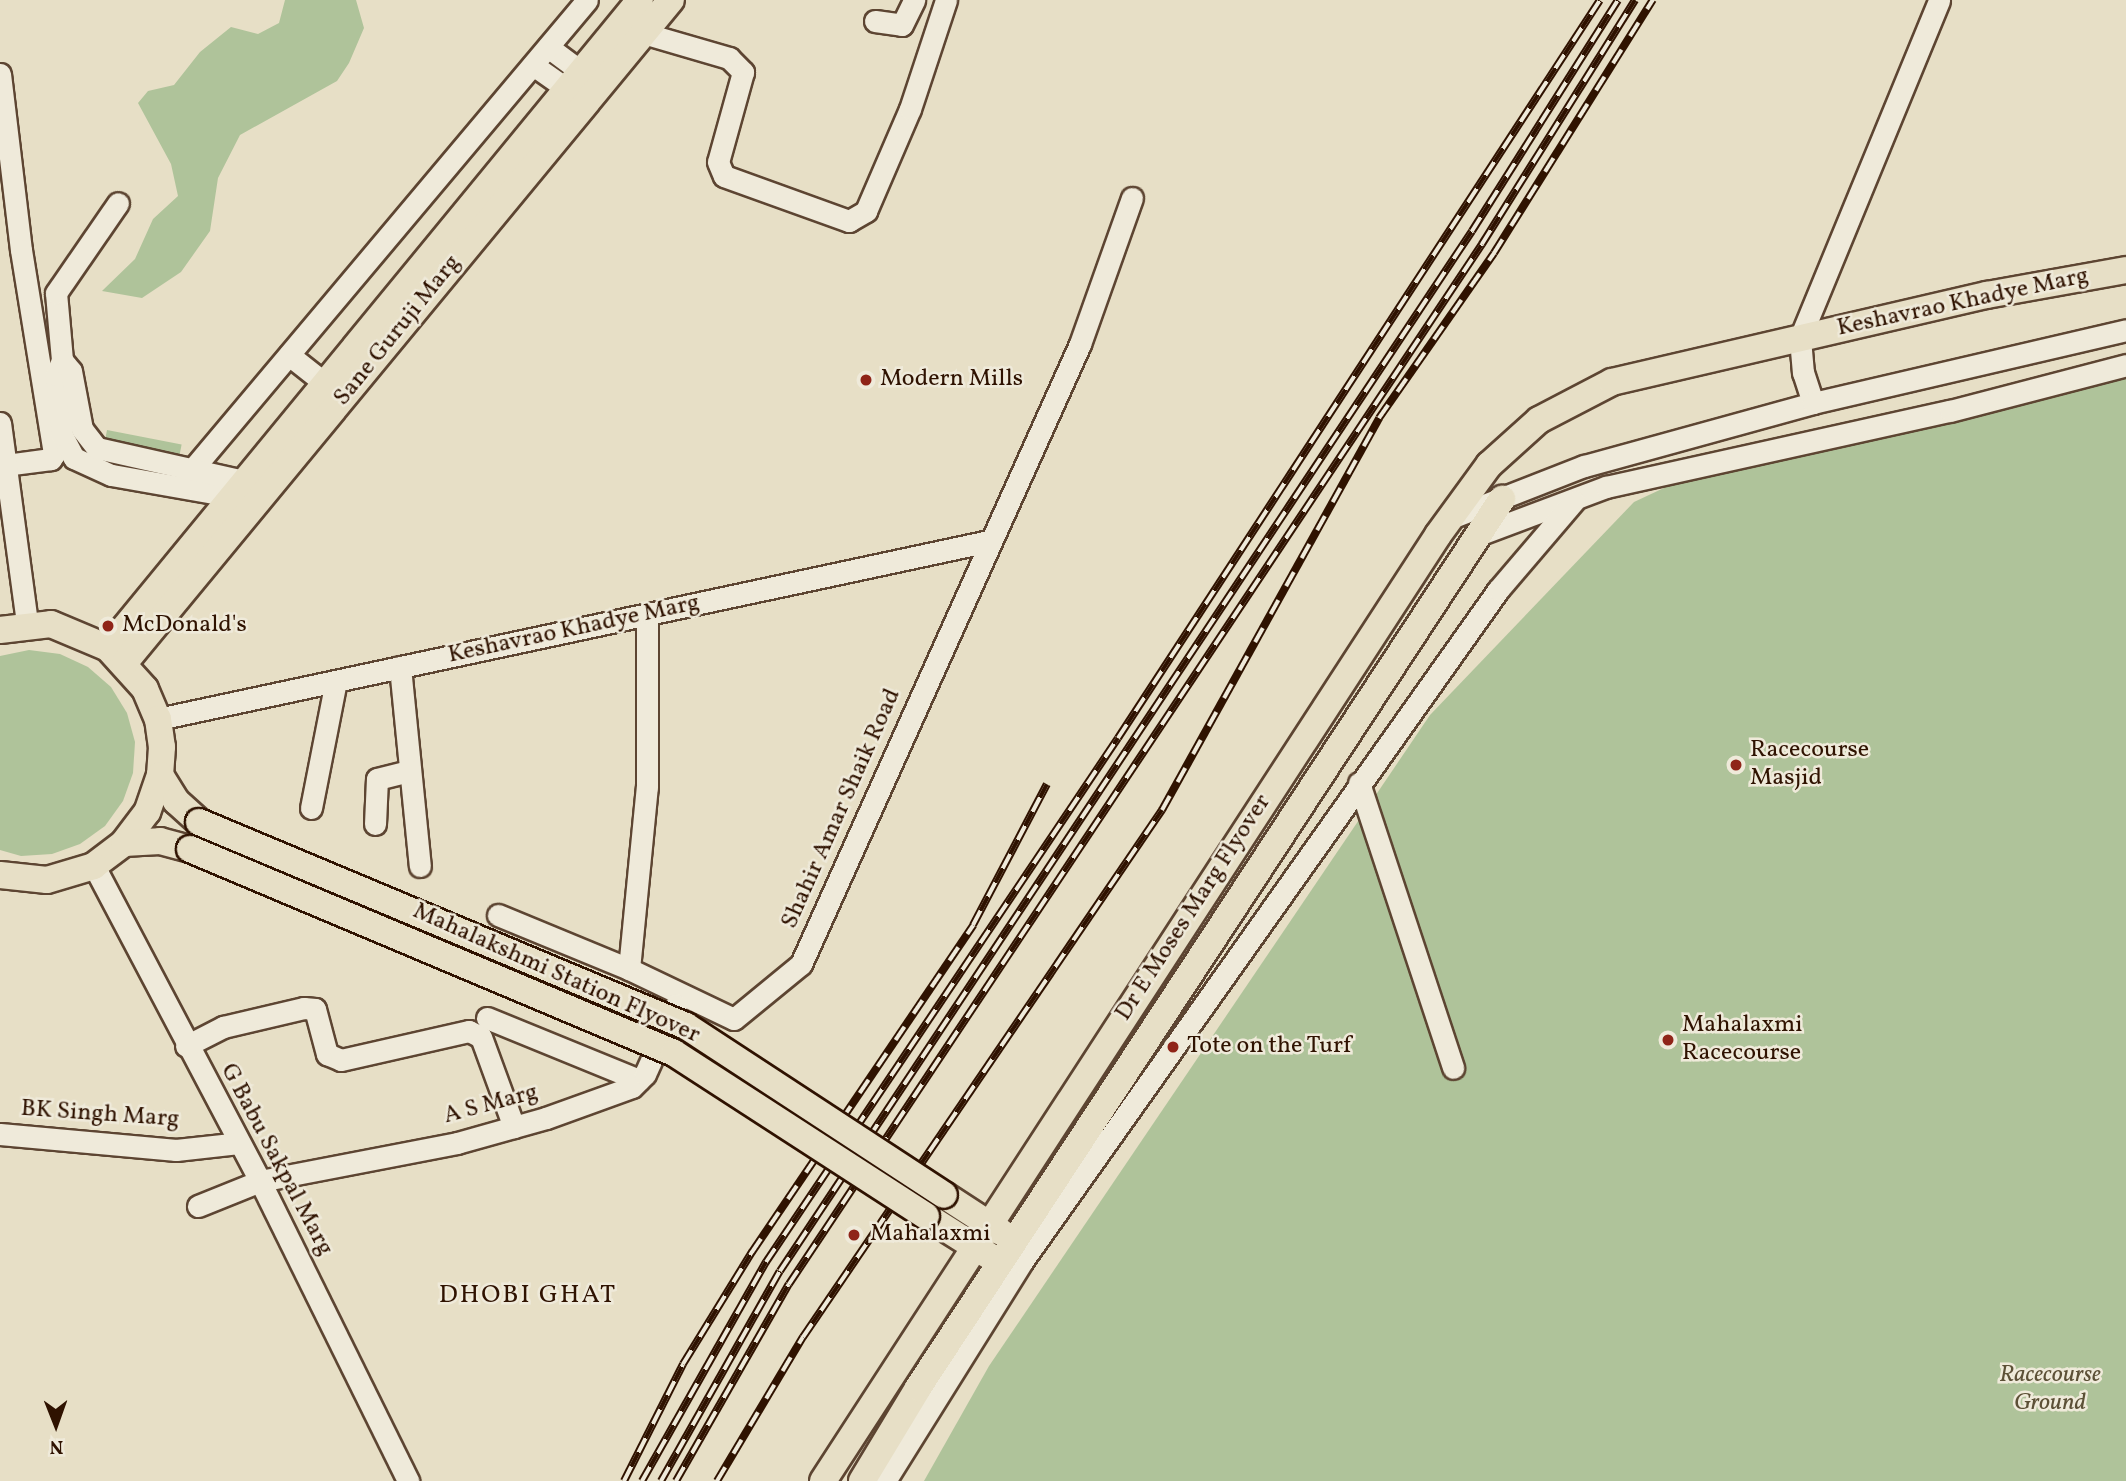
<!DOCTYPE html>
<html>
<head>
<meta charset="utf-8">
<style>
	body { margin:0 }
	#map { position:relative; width:2126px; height:1481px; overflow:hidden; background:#e7dfc6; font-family:Vollkorn,serif }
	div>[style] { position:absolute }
	.green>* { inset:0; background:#afc39a; transform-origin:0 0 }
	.roads { filter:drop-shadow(2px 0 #5d4532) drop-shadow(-2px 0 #5d4532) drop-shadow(0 2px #5d4532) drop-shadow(0 -2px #5d4532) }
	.minor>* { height:21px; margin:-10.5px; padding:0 10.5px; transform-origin:10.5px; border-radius:10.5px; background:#efeada }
	.major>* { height:26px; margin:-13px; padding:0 13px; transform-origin:13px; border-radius:13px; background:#e7dfc6 }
	.rail>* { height:8px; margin-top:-4px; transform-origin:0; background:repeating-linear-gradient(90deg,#efeada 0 16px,#2f1200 0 32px); box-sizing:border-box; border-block:2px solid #2f1200 }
	.bridges { filter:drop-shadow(2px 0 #2f1200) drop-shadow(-2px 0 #2f1200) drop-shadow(0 2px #2f1200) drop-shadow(0 -2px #2f1200) }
	.major-bridge>* { height:26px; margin:-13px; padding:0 13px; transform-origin:13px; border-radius:13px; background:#e7dfc6 }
	.dots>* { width:19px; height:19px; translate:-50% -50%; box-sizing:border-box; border:4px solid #efeada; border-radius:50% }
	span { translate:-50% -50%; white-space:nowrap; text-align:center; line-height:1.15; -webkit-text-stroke:5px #efeada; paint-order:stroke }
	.street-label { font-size:24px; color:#2f1200 }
	.poi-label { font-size:24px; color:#2f1200 }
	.left { translate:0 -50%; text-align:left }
	.park-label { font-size:24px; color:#5c5036; font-style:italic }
	.neighbourhood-label { font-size:26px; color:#2f1200; letter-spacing:2px }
	.north { position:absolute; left:21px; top:1390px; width:70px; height:70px; -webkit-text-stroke:5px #efeada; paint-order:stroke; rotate:179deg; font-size:19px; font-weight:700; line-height:28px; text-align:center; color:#2f1200 }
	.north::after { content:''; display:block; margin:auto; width:24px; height:32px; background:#2f1200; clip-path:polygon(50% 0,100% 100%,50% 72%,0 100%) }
</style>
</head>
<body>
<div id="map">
	<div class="green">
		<i style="clip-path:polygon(285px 0,356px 0,364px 28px,349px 63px,337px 81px,240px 135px,218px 178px,210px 231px,181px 272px,142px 298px,102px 291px,135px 259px,153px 219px,178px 196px,171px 164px,138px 103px,148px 91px,174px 85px,200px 52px,231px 27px,258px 34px,279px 23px)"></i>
		<i style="clip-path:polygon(2126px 357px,2126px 1481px,924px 1481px,989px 1366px,1430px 715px,1634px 502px,1728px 458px)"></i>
		<i style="left:107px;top:430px;width:76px;height:36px;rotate:11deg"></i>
		<i style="clip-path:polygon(29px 650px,60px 654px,88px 667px,111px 687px,127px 713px,135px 742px,133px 773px,123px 801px,105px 826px,80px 844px,52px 854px,21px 856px,0 850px,0 656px)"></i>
	</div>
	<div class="roads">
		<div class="minor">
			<i style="left:875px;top:21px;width:27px;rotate:8deg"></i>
			<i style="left:902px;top:25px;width:28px;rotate:-64deg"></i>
			<i style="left:643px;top:33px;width:90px;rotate:16.2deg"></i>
			<i style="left:729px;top:58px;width:20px;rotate:45deg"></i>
			<i style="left:743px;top:72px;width:93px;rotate:105.5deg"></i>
			<i style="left:718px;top:162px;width:15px;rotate:67deg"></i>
			<i style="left:724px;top:176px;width:133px;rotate:19.8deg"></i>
			<i style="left:849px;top:221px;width:20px;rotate:-30deg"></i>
			<i style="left:866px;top:211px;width:111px;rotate:-66.7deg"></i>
			<i style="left:910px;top:109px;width:115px;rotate:-71.7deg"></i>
			<i style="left:548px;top:47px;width:54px;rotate:36.7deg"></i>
			<i style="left:533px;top:65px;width:57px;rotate:35.1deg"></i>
			<i style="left:0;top:74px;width:177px;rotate:83.2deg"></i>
			<i style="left:21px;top:250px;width:207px;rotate:80.8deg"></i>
			<i style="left:54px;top:454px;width:6px;rotate:121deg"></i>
			<i style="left:51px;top:459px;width:45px;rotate:172.4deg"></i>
			<i style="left:289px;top:355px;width:48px;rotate:38.3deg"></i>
			<i style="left:62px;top:360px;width:67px;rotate:-95.1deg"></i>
			<i style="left:56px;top:293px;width:109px;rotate:-55.4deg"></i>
			<i style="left:1813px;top:403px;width:32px;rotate:-108deg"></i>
			<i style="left:1803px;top:373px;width:35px;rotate:-95deg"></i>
			<i style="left:1800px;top:338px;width:365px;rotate:-67.6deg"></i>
			<i style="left:0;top:423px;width:203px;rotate:82.3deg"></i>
			<i style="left:191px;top:471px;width:615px;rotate:-49.94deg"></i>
			<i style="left:236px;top:497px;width:127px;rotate:-170deg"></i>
			<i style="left:111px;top:475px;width:41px;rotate:-155.3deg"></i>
			<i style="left:74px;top:458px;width:26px;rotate:-118deg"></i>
			<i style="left:62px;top:435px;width:60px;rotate:-95.7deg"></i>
			<i style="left:56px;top:375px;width:16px;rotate:-68deg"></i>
			<i style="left:62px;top:360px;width:14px;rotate:51deg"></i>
			<i style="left:71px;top:371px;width:59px;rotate:79.3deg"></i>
			<i style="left:82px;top:429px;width:24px;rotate:52deg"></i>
			<i style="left:97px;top:448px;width:155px;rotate:12.7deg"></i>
			<i style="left:1451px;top:518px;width:143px;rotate:-21.4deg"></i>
			<i style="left:1584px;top:466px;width:238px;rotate:-15.4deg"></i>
			<i style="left:1813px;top:403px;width:321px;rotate:-13.1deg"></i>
			<i style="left:1478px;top:535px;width:137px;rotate:-20.6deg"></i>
			<i style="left:1606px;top:487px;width:352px;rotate:-12.5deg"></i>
			<i style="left:1950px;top:411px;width:182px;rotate:-14.6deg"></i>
			<i style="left:400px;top:667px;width:200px;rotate:84.3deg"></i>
			<i style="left:158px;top:719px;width:850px;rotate:-12.09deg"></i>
			<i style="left:1359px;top:783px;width:300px;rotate:71.7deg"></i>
			<i style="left:311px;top:808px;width:129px;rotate:-78.9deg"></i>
			<i style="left:375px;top:824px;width:45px;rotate:-87.5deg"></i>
			<i style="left:377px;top:779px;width:34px;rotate:-14deg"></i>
			<i style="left:94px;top:866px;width:356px;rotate:62.2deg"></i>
			<i style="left:260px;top:1181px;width:335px;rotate:63.7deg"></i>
			<i style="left:498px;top:915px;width:142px;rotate:22.4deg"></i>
			<i style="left:629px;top:969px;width:183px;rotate:-84.4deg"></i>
			<i style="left:647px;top:787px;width:172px;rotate:-90deg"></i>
			<i style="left:629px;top:969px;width:116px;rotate:25.5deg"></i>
			<i style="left:734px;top:1019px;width:87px;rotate:-39.4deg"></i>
			<i style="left:801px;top:964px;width:680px;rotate:-65.77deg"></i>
			<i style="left:1080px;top:344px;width:155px;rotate:-70.4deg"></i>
			<i style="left:487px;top:1018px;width:164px;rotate:22.2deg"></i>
			<i style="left:186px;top:1046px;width:42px;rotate:-27.2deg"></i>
			<i style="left:223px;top:1027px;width:83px;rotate:-13.2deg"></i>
			<i style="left:304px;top:1008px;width:11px;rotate:5deg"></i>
			<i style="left:315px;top:1009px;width:47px;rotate:75.1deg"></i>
			<i style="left:327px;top:1054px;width:15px;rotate:23deg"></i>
			<i style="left:341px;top:1060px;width:131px;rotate:-12.8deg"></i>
			<i style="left:469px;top:1031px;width:13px;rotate:27deg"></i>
			<i style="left:481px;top:1037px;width:96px;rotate:69.9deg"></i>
			<i style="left:0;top:1134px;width:177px;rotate:5.2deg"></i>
			<i style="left:176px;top:1150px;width:63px;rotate:-6.3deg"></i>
			<i style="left:198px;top:1206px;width:67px;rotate:-22deg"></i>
			<i style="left:260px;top:1181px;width:201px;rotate:-10.9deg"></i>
			<i style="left:457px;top:1143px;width:92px;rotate:-15.7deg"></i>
			<i style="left:546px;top:1118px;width:91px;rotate:-19.8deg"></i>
			<i style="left:632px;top:1087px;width:18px;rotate:-45deg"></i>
			<i style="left:645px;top:1074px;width:76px;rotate:-65.8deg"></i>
			<i style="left:885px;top:1481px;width:257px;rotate:-58deg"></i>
			<i style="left:1021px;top:1263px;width:825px;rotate:-54.67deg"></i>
			<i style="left:1498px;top:590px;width:117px;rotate:-49.5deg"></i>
		</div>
		<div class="major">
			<i style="left:0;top:630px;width:51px;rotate:-6.7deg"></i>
			<i style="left:51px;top:624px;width:62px;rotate:22.8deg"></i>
			<i style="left:108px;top:648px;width:55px;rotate:47.9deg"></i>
			<i style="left:145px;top:689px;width:33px;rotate:67deg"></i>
			<i style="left:158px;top:719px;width:28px;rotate:82deg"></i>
			<i style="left:162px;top:747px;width:28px;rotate:94deg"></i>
			<i style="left:160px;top:775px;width:39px;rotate:109deg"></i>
			<i style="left:147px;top:812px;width:39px;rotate:127deg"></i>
			<i style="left:124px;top:843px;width:38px;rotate:143deg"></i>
			<i style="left:94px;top:866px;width:49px;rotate:163.4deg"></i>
			<i style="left:47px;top:880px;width:47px;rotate:-173.9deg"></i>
			<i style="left:108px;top:648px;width:838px;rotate:-50.61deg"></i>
			<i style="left:125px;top:662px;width:858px;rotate:-50.49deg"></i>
			<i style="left:160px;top:775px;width:31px;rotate:58deg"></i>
			<i style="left:176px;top:801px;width:31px;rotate:42deg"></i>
			<i style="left:124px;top:843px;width:36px;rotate:-3deg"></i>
			<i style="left:160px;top:841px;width:31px;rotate:15deg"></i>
			<i style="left:944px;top:1195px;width:68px;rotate:33deg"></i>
			<i style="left:926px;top:1216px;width:73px;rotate:32.2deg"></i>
			<i style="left:823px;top:1481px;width:1128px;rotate:-56.97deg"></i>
			<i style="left:1438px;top:535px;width:87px;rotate:-53.9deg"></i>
			<i style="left:1489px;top:465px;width:67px;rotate:-42deg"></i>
			<i style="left:1539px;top:420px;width:82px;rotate:-27.5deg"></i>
			<i style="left:1612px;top:382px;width:385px;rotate:-13.1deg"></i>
			<i style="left:1987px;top:295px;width:141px;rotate:-10.2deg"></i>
			<i style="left:862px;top:1481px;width:109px;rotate:-58.9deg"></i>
			<i style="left:918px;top:1388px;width:1064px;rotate:-56.7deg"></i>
		</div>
	</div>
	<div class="rail">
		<i style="left:624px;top:1481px;width:131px;rotate:-63.2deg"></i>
		<i style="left:683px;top:1364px;width:132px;rotate:-58.4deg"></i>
		<i style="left:752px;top:1252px;width:395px;rotate:-55.9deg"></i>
		<i style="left:973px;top:925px;width:159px;rotate:-62.3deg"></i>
		<i style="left:642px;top:1481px;width:252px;rotate:-60.5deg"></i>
		<i style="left:766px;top:1262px;width:631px;rotate:-56.11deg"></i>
		<i style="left:1118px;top:738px;width:881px;rotate:-56.85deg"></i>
		<i style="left:661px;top:1481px;width:241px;rotate:-60.5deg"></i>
		<i style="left:780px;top:1271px;width:1249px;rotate:-56.36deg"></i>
		<i style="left:1472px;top:231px;width:273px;rotate:-57.7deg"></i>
		<i style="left:676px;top:1481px;width:227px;rotate:-60.2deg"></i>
		<i style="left:789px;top:1284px;width:1250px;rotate:-56.32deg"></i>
		<i style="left:1482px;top:244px;width:288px;rotate:-57.9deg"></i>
		<i style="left:717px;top:1481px;width:168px;rotate:-59.2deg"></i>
		<i style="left:803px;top:1337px;width:638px;rotate:-55.74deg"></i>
		<i style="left:1162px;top:810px;width:448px;rotate:-61deg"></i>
		<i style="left:1379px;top:418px;width:201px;rotate:-55.1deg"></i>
		<i style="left:1494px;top:253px;width:299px;rotate:-57.9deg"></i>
	</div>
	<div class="bridges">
		<div class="major-bridge">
			<i style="left:199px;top:822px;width:528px;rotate:22.73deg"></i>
			<i style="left:686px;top:1026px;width:308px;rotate:33.2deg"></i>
			<i style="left:190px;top:849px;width:525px;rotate:22.85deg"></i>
			<i style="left:674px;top:1053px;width:300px;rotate:32.9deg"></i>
		</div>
	</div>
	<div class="dots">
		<i style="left:866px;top:380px;background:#8f2418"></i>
		<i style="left:108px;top:626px;background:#8f2418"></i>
		<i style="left:1736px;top:765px;background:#8f2418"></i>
		<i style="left:1668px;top:1040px;background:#8f2418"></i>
		<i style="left:1173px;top:1047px;background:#8f2418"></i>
		<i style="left:854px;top:1235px;background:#8f2418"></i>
	</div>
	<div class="street-label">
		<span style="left:1963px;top:303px;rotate:-12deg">Keshavrao Khadye Marg</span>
		<span style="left:398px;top:331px;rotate:-51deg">Sane Guruji Marg</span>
		<span style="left:574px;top:630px;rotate:-12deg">Keshavrao Khadye Marg</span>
		<span style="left:842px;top:809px;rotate:-66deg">Shahir Amar Shaik Road</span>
		<span style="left:1194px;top:908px;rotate:-57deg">Dr E Moses Marg Flyover</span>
		<span style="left:556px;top:974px;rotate:24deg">Mahalakshmi Station Flyover</span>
		<span style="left:491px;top:1105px;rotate:-15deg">A S Marg</span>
		<span style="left:100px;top:1115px;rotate:4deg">BK Singh Marg</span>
		<span style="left:276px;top:1160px;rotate:62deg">G Babu Sakpal Marg</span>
	</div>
	<div class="poi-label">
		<span class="left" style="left:880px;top:380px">Modern Mills</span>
		<span class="left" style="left:122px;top:626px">McDonald's</span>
		<span class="left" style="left:1750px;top:765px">Racecourse<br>Masjid</span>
		<span class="left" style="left:1682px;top:1040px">Mahalaxmi<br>Racecourse</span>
		<span class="left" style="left:1187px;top:1047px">Tote on the Turf</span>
		<span class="left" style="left:870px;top:1235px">Mahalaxmi</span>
	</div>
	<div class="park-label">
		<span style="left:2050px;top:1390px">Racecourse<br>Ground</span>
	</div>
	<div class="neighbourhood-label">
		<span style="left:528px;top:1296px">DHOBI GHAT</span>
	</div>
	<div class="north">N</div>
</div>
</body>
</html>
